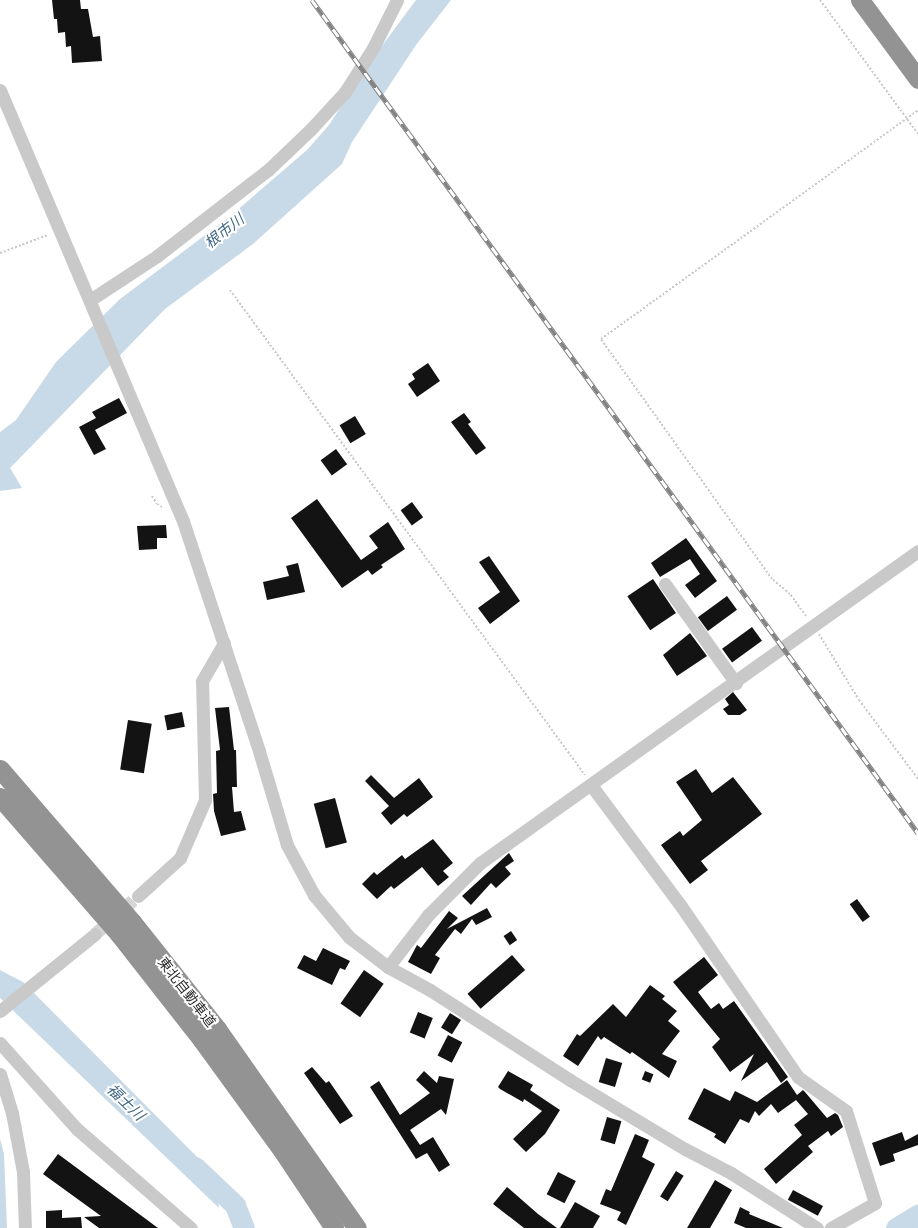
<!DOCTYPE html>
<html>
<head>
<meta charset="utf-8">
<style>
	body { margin:0 }
	#map { position:relative; width:918px; height:1228px; overflow:hidden; background:#fff; font-family:Poppins,"Noto Sans JP",sans-serif }
	div>[style] { position:absolute }
	.water>* { inset:0; background:#c8dae7 }
	.river>* { height:21px; margin:-10.5px; padding:0 10.5px; transform-origin:10.5px; border-radius:10.5px; background:#c8dae7 }
	.building>* { inset:0; background:#131313; transform-origin:0 0 }
	.minor-tunnel>* { height:13px; margin-top:-6.5px; transform-origin:0; background:repeating-linear-gradient(90deg,#d5d5d5 0 13px,transparent 0 19px) }
	.path>* { height:2px; margin-top:-1px; transform-origin:0; background:repeating-linear-gradient(90deg,#c9c9c9 0 2px,transparent 0 4px) }
	.minor>* { height:13px; margin:-6.5px; padding:0 6.5px; transform-origin:6.5px; border-radius:6.5px; background:#c9c9c9 }
	.highway>* { height:19px; margin:-9.5px; padding:0 9.5px; transform-origin:9.5px; border-radius:9.5px; background:#939393 }
	.rail>* { height:4.5px; margin-top:-2.25px; transform-origin:0; background:repeating-linear-gradient(90deg,#fff 0 9px,#818181 0 18px); box-sizing:border-box; border-block:1px solid #818181 }
	span { translate:-50% -50%; white-space:nowrap; text-align:center; line-height:1.15; -webkit-text-stroke:4px #fff; paint-order:stroke }
	.street-label { font-size:14px; color:#2c2c2c }
	.water-label { font-size:15px; color:#426986; font-style:italic }
</style>
</head>
<body>
<div id="map">
	<div class="water">
		<i style="clip-path:polygon(416px 0,451px 0,416px 45px,352px 142px,342px 164px,253px 244px,165px 309px,10px 468px,22px 488px,0 491px,0 432px,16px 420px,56px 362px,120px 299px,228px 218px,307px 150px,329px 125px,370px 62px)"></i>
		<i style="clip-path:polygon(0 970px,23px 982px,213px 1173px,219px 1208px,0 998px)"></i>
		<i style="clip-path:polygon(0 1139px,4px 1154px,7px 1228px,0 1228px)"></i>
	</div>
	<div class="river">
		<i style="left:195px;top:1167px;width:55px;rotate:43.5deg"></i>
		<i style="left:235px;top:1205px;width:25px;rotate:69deg"></i>
		<i style="left:896px;top:1228px;width:26px;rotate:-31deg"></i>
	</div>
	<div class="building">
		<i style="clip-path:polygon(52px 0,80px 0,81px 9px,88px 9px,93px 37px,100px 36px,102px 61px,72px 63px,71px 46px,66px 47px,65px 32px,58px 33px,57px 19px,54px 19px)"></i>
		<i style="clip-path:polygon(428px 363px,440px 381px,417px 397px,408px 384px,415px 379px,412px 374px)"></i>
		<i style="clip-path:polygon(119px 398px,127px 413px,95px 430px,106px 449px,94px 455px,79px 427px,96px 418px,92px 412px)"></i>
		<i style="clip-path:polygon(464px 413px,471px 422px,468px 424px,486px 448px,476px 455px,451px 422px)"></i>
		<i style="left:355px;top:416px;width:21px;height:18px;rotate:59deg"></i>
		<i style="left:336px;top:449px;width:19px;height:19px;rotate:54deg"></i>
		<i style="clip-path:polygon(317px 499px,361px 560px,378px 548px,369px 536px,388px 522px,405px 549px,381px 565px,383px 567px,372px 575px,368px 570px,342px 588px,291px 518px)"></i>
		<i style="left:412px;top:502px;width:19px;height:14px;rotate:54deg"></i>
		<i style="clip-path:polygon(166px 525px,167px 538px,157px 538px,157px 549px,139px 550px,137px 526px)"></i>
		<i style="clip-path:polygon(686px 538px,717px 581px,695px 598px,685px 585px,700px 574px,690px 559px,660px 577px,651px 563px)"></i>
		<i style="clip-path:polygon(489px 556px,520px 601px,490px 624px,478px 608px,500px 592px,479px 562px)"></i>
		<i style="clip-path:polygon(298px 563px,305px 592px,267px 600px,263px 582px,289px 576px,286px 566px)"></i>
		<i style="left:653px;top:579px;width:41px;height:31px;rotate:56deg"></i>
		<i style="left:727px;top:596px;width:17px;height:36px;rotate:54deg"></i>
		<i style="left:752px;top:627px;width:17px;height:37px;rotate:54deg"></i>
		<i style="clip-path:polygon(690px 633px,707px 656px,677px 676px,663px 655px)"></i>
		<i style="clip-path:polygon(733px 692px,747px 710px,740px 715px,728px 715px,723px 709px,729px 705px,725px 699px)"></i>
		<i style="clip-path:polygon(229px 707px,234px 750px,236px 750px,237px 787px,232px 787px,234px 812px,241px 811px,246px 830px,221px 836px,214px 811px,213px 794px,217px 793px,216px 751px,220px 750px,215px 708px)"></i>
		<i style="left:182px;top:712px;width:15px;height:18px;rotate:79deg"></i>
		<i style="left:128px;top:720px;width:24px;height:50px;rotate:9deg"></i>
		<i style="clip-path:polygon(696px 769px,712px 793px,733px 777px,762px 814px,701px 861px,708px 870px,690px 884px,661px 845px,680px 831px,683px 836px,702px 820px,676px 782px)"></i>
		<i style="clip-path:polygon(371px 775px,394px 798px,419px 778px,433px 797px,407px 817px,404px 814px,391px 825px,381px 813px,389px 806px,365px 781px)"></i>
		<i style="left:335px;top:798px;width:46px;height:22px;rotate:75deg"></i>
		<i style="clip-path:polygon(433px 839px,453px 863px,443px 871px,449px 877px,438px 886px,422px 867px,394px 889px,391px 886px,377px 899px,362px 884px,374px 872px,377px 875px,402px 855px,405px 859px)"></i>
		<i style="clip-path:polygon(509px 853px,514px 861px,505px 867px,511px 874px,496px 888px,491px 883px,471px 905px,462px 896px)"></i>
		<i style="left:857px;top:899px;width:22px;height:9px;rotate:54deg"></i>
		<i style="clip-path:polygon(487px 908px,492px 917px,476px 925px,472px 919px,461px 934px,455px 929px,435px 955px,440px 958px,431px 974px,408px 962px,417px 945px,421px 948px,449px 911px,458px 918px,447px 929px)"></i>
		<i style="left:511px;top:931px;width:11px;height:9px;rotate:56deg"></i>
		<i style="clip-path:polygon(323px 948px,350px 961px,345px 970px,340px 968px,332px 985px,297px 968px,304px 955px,316px 961px)"></i>
		<i style="left:512px;top:955px;width:20px;height:59px;rotate:49deg"></i>
		<i style="clip-path:polygon(704px 957px,718px 975px,698px 992px,711px 1009px,719px 1003px,723px 1009px,734px 1001px,788px 1077px,781px 1083px,767px 1062px,741px 1081px,754px 1054px,730px 1072px,712px 1047px,720px 1039px,673px 982px)"></i>
		<i style="left:364px;top:970px;width:24px;height:41px;rotate:35deg"></i>
		<i style="clip-path:polygon(650px 985px,665px 996px,662px 999px,677px 1011px,668px 1021px,680px 1031px,662px 1054px,677px 1061px,669px 1078px,632px 1052px,630px 1054px,604px 1037px,601px 1040px,598px 1036px,578px 1066px,563px 1056px,577px 1034px,580px 1036px,613px 1004px,626px 1017px)"></i>
		<i style="left:418px;top:1012px;width:16px;height:22px;rotate:22deg"></i>
		<i style="left:450px;top:1013px;width:13px;height:17px;rotate:32deg"></i>
		<i style="left:448px;top:1035px;width:16px;height:23px;rotate:27deg"></i>
		<i style="left:606px;top:1058px;width:17px;height:25px;rotate:17deg"></i>
		<i style="clip-path:polygon(312px 1067px,326px 1083px,329px 1081px,353px 1116px,340px 1124px,304px 1073px)"></i>
		<i style="clip-path:polygon(424px 1071px,437px 1083px,439px 1076px,454px 1079px,446px 1115px,441px 1109px,410px 1130px,420px 1145px,433px 1137px,450px 1165px,439px 1172px,427px 1153px,416px 1159px,370px 1087px,379px 1081px,400px 1115px,430px 1093px,416px 1080px)"></i>
		<i style="clip-path:polygon(508px 1071px,533px 1085px,530px 1090px,560px 1110px,545px 1134px,526px 1152px,513px 1139px,542px 1111px,524px 1099px,523px 1102px,500px 1089px,498px 1087px)"></i>
		<i style="left:645px;top:1071px;width:9px;height:9px;rotate:21deg"></i>
		<i style="clip-path:polygon(787px 1080px,797px 1095px,803px 1090px,805px 1092px,827px 1118px,835px 1113px,838px 1115px,843px 1127px,831px 1136px,828px 1131px,808px 1146px,813px 1152px,776px 1184px,764px 1169px,802px 1135px,794px 1125px,808px 1114px,796px 1100px,778px 1113px,771px 1104px,759px 1116px,755px 1111px,749px 1123px,740px 1119px,725px 1144px,714px 1137px,716px 1134px,688px 1119px,704px 1088px,730px 1101px,735px 1091px,757px 1102px)"></i>
		<i style="left:607px;top:1117px;width:15px;height:24px;rotate:16deg"></i>
		<i style="clip-path:polygon(902px 1132px,905px 1141px,918px 1134px,918px 1145px,893px 1154px,895px 1161px,880px 1166px,872px 1143px)"></i>
		<i style="clip-path:polygon(635px 1134px,649px 1140px,642px 1157px,655px 1164px,626px 1225px,617px 1220px,621px 1212px,600px 1204px,606px 1189px,611px 1191px)"></i>
		<i style="clip-path:polygon(58px 1154px,158px 1228px,99px 1228px,84px 1217px,101px 1216px,43px 1174px)"></i>
		<i style="left:676px;top:1171px;width:9px;height:30px;rotate:32deg"></i>
		<i style="left:558px;top:1172px;width:20px;height:25px;rotate:27deg"></i>
		<i style="clip-path:polygon(715px 1180px,732px 1190px,710px 1228px,687px 1228px)"></i>
		<i style="clip-path:polygon(507px 1187px,538px 1214px,557px 1228px,524px 1228px,493px 1204px)"></i>
		<i style="left:793px;top:1190px;width:34px;height:11px;rotate:28deg"></i>
		<i style="clip-path:polygon(575px 1202px,600px 1216px,593px 1228px,560px 1228px)"></i>
		<i style="clip-path:polygon(740px 1207px,750px 1212px,749px 1214px,783px 1228px,746px 1228px,734px 1223px)"></i>
		<i style="clip-path:polygon(62px 1210px,62px 1218px,81px 1217px,82px 1228px,46px 1228px,46px 1211px)"></i>
	</div>
	<div class="minor-tunnel">
		<i style="left:95px;top:934px;width:57px;rotate:-41.5deg"></i>
	</div>
	<div class="path">
		<i style="left:820px;top:0;width:166px;rotate:53.8deg"></i>
		<i style="left:0;top:253px;width:51px;rotate:-20.6deg"></i>
		<i style="left:230px;top:290px;width:601px;rotate:53.8deg"></i>
		<i style="left:152px;top:496px;width:9px;rotate:58deg"></i>
		<i style="left:157px;top:504px;width:8px;rotate:30deg"></i>
		<i style="left:806px;top:616px;width:27px;rotate:-126deg"></i>
		<i style="left:790px;top:594px;width:23px;rotate:-140deg"></i>
		<i style="left:772px;top:579px;width:295px;rotate:-125.5deg"></i>
		<i style="left:601px;top:339px;width:391px;rotate:-35.8deg"></i>
		<i style="left:819px;top:634px;width:77px;rotate:58.8deg"></i>
		<i style="left:859px;top:700px;width:99px;rotate:53.2deg"></i>
	</div>
	<div class="minor">
		<i style="left:0;top:90px;width:468px;rotate:67deg"></i>
		<i style="left:183px;top:521px;width:242px;rotate:71.7deg"></i>
		<i style="left:259px;top:751px;width:98px;rotate:73.4deg"></i>
		<i style="left:287px;top:845px;width:57px;rotate:61.6deg"></i>
		<i style="left:314px;top:895px;width:55px;rotate:50.2deg"></i>
		<i style="left:349px;top:937px;width:49px;rotate:37.6deg"></i>
		<i style="left:388px;top:967px;width:48px;rotate:28.7deg"></i>
		<i style="left:430px;top:990px;width:166px;rotate:32.7deg"></i>
		<i style="left:570px;top:1080px;width:134px;rotate:31deg"></i>
		<i style="left:685px;top:1149px;width:52px;rotate:27.6deg"></i>
		<i style="left:731px;top:1173px;width:102px;rotate:32.6deg"></i>
		<i style="left:90px;top:300px;width:80px;rotate:-33.3deg"></i>
		<i style="left:157px;top:256px;width:140px;rotate:-37.8deg"></i>
		<i style="left:268px;top:170px;width:59px;rotate:-43.6deg"></i>
		<i style="left:311px;top:129px;width:50px;rotate:-47.4deg"></i>
		<i style="left:345px;top:92px;width:52px;rotate:-57.5deg"></i>
		<i style="left:373px;top:48px;width:54px;rotate:-63.4deg"></i>
		<i style="left:665px;top:584px;width:122px;rotate:54.4deg"></i>
		<i style="left:591px;top:785px;width:151px;rotate:53.4deg"></i>
		<i style="left:681px;top:906px;width:207px;rotate:55.6deg"></i>
		<i style="left:798px;top:1077px;width:59px;rotate:35.3deg"></i>
		<i style="left:846px;top:1111px;width:96px;rotate:72.5deg"></i>
		<i style="left:875px;top:1203px;width:51px;rotate:150.4deg"></i>
		<i style="left:138px;top:896px;width:57px;rotate:-42.1deg"></i>
		<i style="left:180px;top:858px;width:63px;rotate:-66.7deg"></i>
		<i style="left:205px;top:800px;width:119px;rotate:-91.4deg"></i>
		<i style="left:202px;top:681px;width:44px;rotate:-59.9deg"></i>
		<i style="left:388px;top:967px;width:66px;rotate:-52.4deg"></i>
		<i style="left:428px;top:915px;width:74px;rotate:-45deg"></i>
		<i style="left:480px;top:863px;width:538px;rotate:-35.46deg"></i>
		<i style="left:0;top:1011px;width:122px;rotate:-39deg"></i>
		<i style="left:0;top:1043px;width:115px;rotate:48.2deg"></i>
		<i style="left:77px;top:1129px;width:151px;rotate:41deg"></i>
		<i style="left:0;top:1074px;width:41px;rotate:72.9deg"></i>
		<i style="left:12px;top:1113px;width:60px;rotate:79.4deg"></i>
		<i style="left:23px;top:1172px;width:56px;rotate:88deg"></i>
	</div>
	<div class="highway">
		<i style="left:860px;top:0;width:98px;rotate:53.7deg"></i>
		<i style="left:0;top:769px;width:202px;rotate:49.2deg"></i>
		<i style="left:132px;top:922px;width:137px;rotate:51.5deg"></i>
		<i style="left:217px;top:1029px;width:243px;rotate:54.9deg"></i>
		<i style="left:0;top:797px;width:181px;rotate:49deg"></i>
		<i style="left:119px;top:934px;width:135px;rotate:51.9deg"></i>
		<i style="left:202px;top:1040px;width:136px;rotate:54deg"></i>
		<i style="left:282px;top:1150px;width:94px;rotate:56.3deg"></i>
	</div>
	<div class="rail">
		<i style="left:312px;top:0;width:1030px;rotate:53.96deg"></i>
	</div>
	<div class="street-label">
		<span style="left:187px;top:992px;rotate:52deg">東北自動車道</span>
	</div>
	<div class="water-label">
		<span style="left:224px;top:231px;rotate:-38deg">根市川</span>
		<span style="left:126px;top:1102px;rotate:44deg">福士川</span>
	</div>
</div>
</body>
</html>
